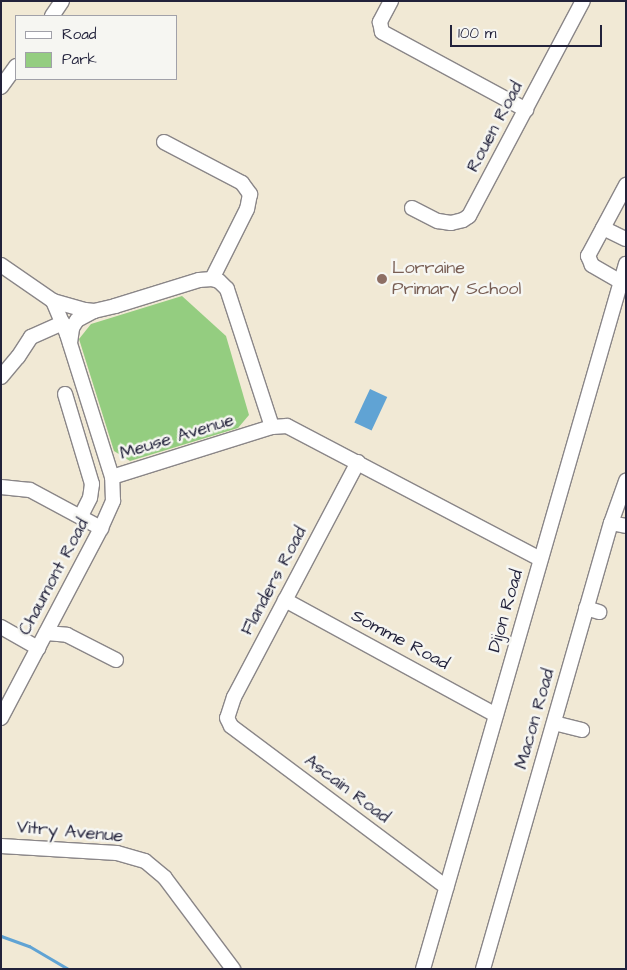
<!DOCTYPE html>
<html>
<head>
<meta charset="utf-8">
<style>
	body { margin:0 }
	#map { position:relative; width:627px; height:970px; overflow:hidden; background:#f1e9d5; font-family:"Architects Daughter",sans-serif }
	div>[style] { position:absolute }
	.green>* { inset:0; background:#94cd80 }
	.water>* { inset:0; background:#60a3d4; transform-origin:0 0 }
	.stream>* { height:3px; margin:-1.5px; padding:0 1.5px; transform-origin:1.5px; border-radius:1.5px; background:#60a3d4 }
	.roads { filter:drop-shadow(1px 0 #8a8688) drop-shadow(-1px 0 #8a8688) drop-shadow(0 1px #8a8688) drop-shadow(0 -1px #8a8688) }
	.minor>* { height:14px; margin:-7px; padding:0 7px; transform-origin:7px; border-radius:7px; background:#fff }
	.dots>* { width:14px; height:14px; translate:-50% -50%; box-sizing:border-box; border:2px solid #f6f6f2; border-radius:50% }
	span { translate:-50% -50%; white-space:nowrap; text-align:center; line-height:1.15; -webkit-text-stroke:5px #f6f6f2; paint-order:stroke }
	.street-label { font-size:18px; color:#22223b }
	.education-label { font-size:18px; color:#785e54 }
	.left { translate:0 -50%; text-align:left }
	.frame { position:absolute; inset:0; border:2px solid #22223b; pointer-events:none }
	.legend { position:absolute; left:15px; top:15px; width:162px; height:65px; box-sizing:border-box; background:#f6f6f2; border:1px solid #a1a1a9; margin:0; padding:6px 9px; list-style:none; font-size:15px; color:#22223b }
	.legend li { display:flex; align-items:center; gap:10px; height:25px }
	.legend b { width:25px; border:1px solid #a1a1a9 }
	.scale { position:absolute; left:450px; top:25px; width:152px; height:22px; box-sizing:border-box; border:2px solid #22223b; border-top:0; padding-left:6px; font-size:15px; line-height:18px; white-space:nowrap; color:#22223b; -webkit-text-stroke:4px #f6f6f2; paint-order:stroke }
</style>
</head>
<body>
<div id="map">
	<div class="green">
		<i style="clip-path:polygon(182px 296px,226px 336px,249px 415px,238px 428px,130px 461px,114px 451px,79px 339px,91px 324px)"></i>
	</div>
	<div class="water">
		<i style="left:370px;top:389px;width:19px;height:37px;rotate:25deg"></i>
	</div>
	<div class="stream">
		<i style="left:1px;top:936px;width:30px;rotate:20deg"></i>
		<i style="left:29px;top:946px;width:45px;rotate:30.5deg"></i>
	</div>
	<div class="roads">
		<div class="minor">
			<i style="left:391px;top:1px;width:24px;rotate:118deg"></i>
			<i style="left:380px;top:22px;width:10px;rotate:79deg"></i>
			<i style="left:382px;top:32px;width:164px;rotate:28.4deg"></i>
			<i style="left:52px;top:16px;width:18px;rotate:-56deg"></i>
			<i style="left:1px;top:87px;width:26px;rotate:-54deg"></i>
			<i style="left:164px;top:142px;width:88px;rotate:27.7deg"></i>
			<i style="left:242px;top:183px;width:14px;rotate:54deg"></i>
			<i style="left:250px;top:194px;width:15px;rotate:101deg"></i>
			<i style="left:247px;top:209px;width:78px;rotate:116.6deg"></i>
			<i style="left:412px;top:208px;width:29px;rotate:27deg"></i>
			<i style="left:438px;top:221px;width:13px;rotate:9deg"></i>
			<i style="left:451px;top:223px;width:12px;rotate:-14deg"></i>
			<i style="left:463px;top:220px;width:7px;rotate:-34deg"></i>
			<i style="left:469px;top:216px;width:243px;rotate:-62.1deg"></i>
			<i style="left:603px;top:228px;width:25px;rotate:26deg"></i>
			<i style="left:1px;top:265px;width:63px;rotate:34.7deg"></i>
			<i style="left:53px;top:301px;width:33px;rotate:16deg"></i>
			<i style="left:85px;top:310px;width:9px;rotate:6deg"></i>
			<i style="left:94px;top:311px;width:22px;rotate:-13deg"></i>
			<i style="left:115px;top:306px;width:88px;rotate:-17.2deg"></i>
			<i style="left:199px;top:280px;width:13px;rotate:-4deg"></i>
			<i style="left:212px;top:279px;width:7px;rotate:16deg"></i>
			<i style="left:219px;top:281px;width:11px;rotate:45deg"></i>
			<i style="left:227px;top:289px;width:145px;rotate:71.9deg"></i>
			<i style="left:621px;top:282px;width:34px;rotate:-150deg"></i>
			<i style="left:592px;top:265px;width:10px;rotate:-114deg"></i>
			<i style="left:588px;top:256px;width:81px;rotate:-61.8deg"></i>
			<i style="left:70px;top:343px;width:15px;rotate:-82deg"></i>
			<i style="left:72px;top:328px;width:9px;rotate:-58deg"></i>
			<i style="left:77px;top:320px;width:19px;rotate:-28deg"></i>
			<i style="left:1px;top:377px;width:26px;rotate:-50deg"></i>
			<i style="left:18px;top:357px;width:24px;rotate:-57deg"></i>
			<i style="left:31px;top:337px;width:35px;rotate:-24deg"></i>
			<i style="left:65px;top:394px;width:94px;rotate:73.3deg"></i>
			<i style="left:92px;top:484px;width:14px;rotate:98deg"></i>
			<i style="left:90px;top:498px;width:20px;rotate:117deg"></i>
			<i style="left:358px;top:462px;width:266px;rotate:117.8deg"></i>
			<i style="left:234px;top:697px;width:22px;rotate:108deg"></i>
			<i style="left:227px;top:718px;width:9px;rotate:63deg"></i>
			<i style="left:231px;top:726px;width:269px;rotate:36.8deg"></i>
			<i style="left:112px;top:477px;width:168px;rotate:-17.4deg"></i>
			<i style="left:272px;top:427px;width:15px;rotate:-4deg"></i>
			<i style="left:287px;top:426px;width:286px;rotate:27.7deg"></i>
			<i style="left:1px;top:487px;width:29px;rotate:6deg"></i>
			<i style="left:30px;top:490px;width:81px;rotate:28.2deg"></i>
			<i style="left:611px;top:523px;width:15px;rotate:11deg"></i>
			<i style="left:285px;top:600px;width:240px;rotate:28.6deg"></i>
			<i style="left:586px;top:608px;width:14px;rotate:17deg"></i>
			<i style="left:1px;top:627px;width:43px;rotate:29.6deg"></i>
			<i style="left:46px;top:633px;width:21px;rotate:5deg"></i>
			<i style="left:67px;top:635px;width:55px;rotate:27deg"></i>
			<i style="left:1px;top:718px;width:215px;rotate:-62.2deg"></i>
			<i style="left:101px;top:528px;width:30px;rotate:-66deg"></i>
			<i style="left:113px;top:501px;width:24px;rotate:-92deg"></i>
			<i style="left:112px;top:477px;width:150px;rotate:-107.5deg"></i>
			<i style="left:67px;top:334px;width:36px;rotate:-113deg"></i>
			<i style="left:554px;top:723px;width:29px;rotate:14deg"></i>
			<i style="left:1px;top:846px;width:116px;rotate:3.5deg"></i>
			<i style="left:117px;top:853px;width:29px;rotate:16deg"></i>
			<i style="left:145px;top:861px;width:26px;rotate:40deg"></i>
			<i style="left:165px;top:878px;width:114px;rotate:53.2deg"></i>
			<i style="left:423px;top:969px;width:734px;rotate:-73.94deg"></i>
			<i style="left:483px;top:969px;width:464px;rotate:-74deg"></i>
			<i style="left:611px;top:523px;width:45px;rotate:-70.3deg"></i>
		</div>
	</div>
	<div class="dots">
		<i style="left:382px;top:279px;background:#8d6e63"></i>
	</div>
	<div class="street-label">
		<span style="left:495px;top:127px;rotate:-62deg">Rouen Road</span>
		<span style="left:177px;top:437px;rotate:-17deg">Meuse Avenue</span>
		<span style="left:54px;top:577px;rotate:-62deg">Chaumont Road</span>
		<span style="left:274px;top:581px;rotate:-62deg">Flanders Road</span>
		<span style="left:506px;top:611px;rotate:-74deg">Dijon Road</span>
		<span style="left:400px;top:640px;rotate:28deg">Somme Road</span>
		<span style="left:535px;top:719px;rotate:-74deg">Macon Road</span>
		<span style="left:347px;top:789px;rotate:37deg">Ascain Road</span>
		<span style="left:70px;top:832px;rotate:5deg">Vitry Avenue</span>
	</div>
	<div class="education-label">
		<span class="left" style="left:392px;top:279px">Lorraine<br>Primary School</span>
	</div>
	<div class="frame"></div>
	<ul class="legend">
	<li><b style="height:6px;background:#fff"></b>Road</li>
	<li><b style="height:14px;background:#94cd80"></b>Park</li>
	</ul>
	<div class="scale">100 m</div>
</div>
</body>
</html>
